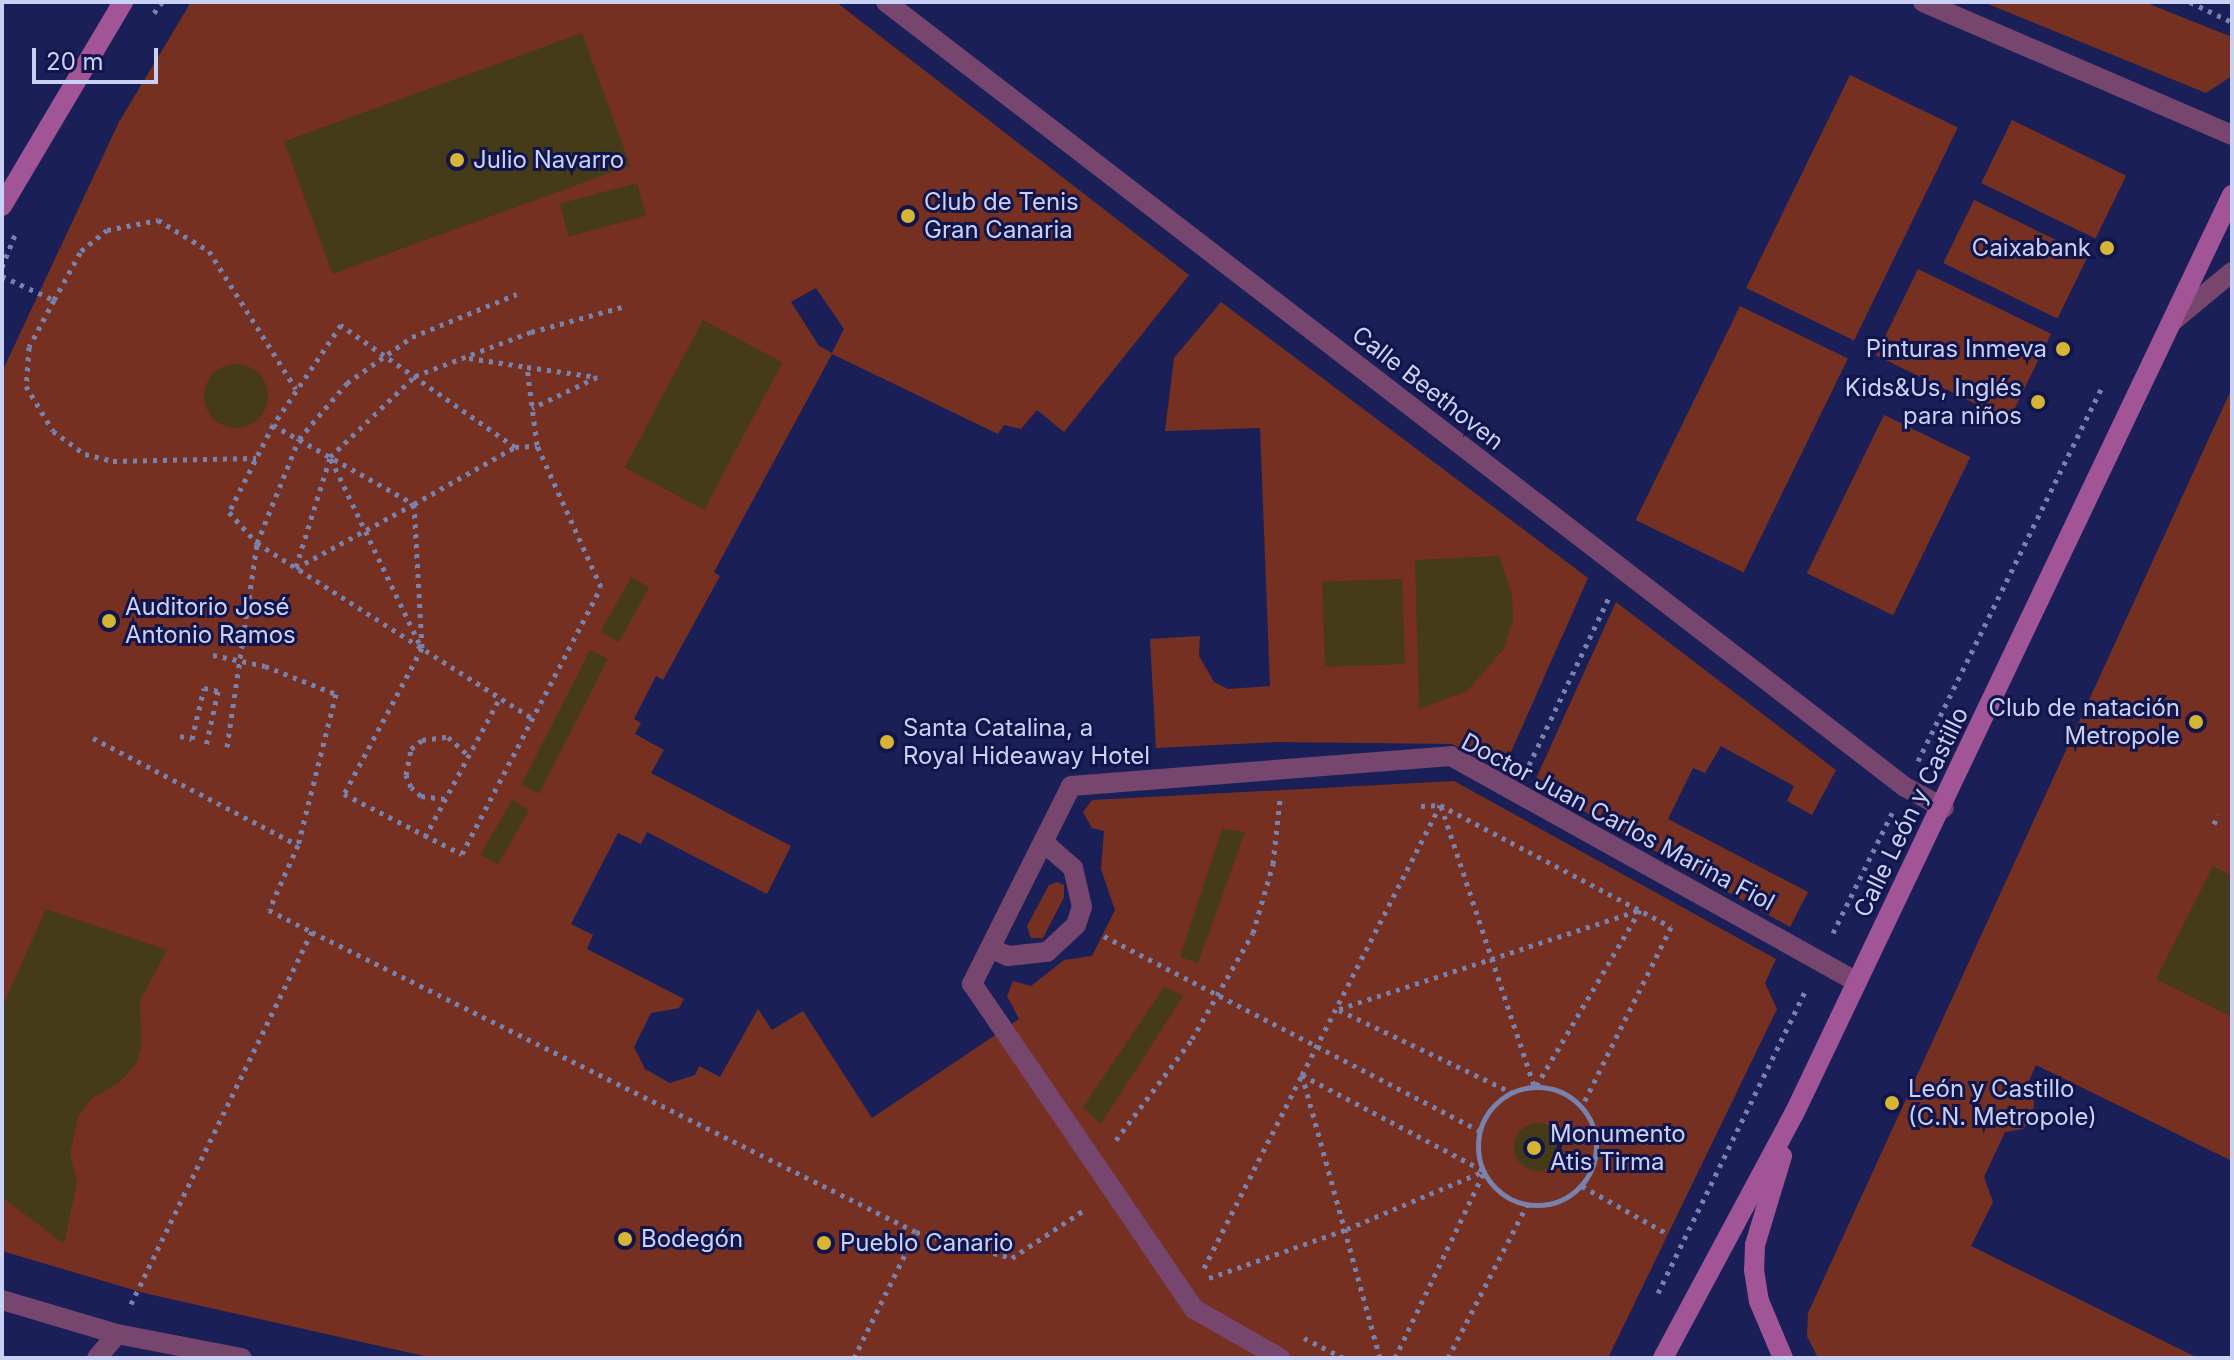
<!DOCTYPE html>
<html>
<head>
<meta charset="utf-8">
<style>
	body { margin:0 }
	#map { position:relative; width:2234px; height:1360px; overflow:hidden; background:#1a2057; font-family:Inter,sans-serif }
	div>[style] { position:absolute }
	.green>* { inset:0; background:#753021; transform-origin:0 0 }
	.water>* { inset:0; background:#453b18; transform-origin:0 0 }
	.round { border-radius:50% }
	.path>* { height:5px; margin-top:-2.5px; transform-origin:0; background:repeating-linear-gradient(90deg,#7981ad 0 4px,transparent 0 10px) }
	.path>.ring { margin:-2.5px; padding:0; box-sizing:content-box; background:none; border:5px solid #7981ad; border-radius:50% }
	.lane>* { height:20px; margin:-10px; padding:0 10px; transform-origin:10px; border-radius:10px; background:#77466e }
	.street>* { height:20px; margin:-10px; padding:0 10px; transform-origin:10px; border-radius:10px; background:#77466e }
	.secondary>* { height:20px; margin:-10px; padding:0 10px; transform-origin:10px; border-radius:10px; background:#a25596 }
	.dots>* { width:22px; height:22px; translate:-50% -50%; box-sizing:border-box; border:4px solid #12154c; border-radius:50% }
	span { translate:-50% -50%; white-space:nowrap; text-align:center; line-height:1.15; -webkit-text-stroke:6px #12154c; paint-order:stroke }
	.poi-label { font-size:24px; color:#c9d2f5 }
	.left { translate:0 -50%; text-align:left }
	.right { translate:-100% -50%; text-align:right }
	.street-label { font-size:24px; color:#c9d2f5 }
	.frame { position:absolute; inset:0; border:4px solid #c9d2f5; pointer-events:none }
	.scale { position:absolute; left:32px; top:48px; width:126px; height:36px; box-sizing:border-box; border:4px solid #c9d2f5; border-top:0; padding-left:10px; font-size:24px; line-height:28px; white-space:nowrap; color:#c9d2f5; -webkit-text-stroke:6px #12154c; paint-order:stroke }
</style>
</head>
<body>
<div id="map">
	<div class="green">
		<i style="clip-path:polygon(evenodd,191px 2px,836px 2px,1189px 275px,1064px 432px,1037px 410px,1021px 429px,1004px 425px,998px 434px,832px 354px,714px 572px,720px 576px,663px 680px,656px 676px,634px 719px,641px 723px,635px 734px,664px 750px,651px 773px,791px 846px,767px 894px,647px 832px,641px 844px,618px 833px,571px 924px,593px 935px,587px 949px,684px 999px,679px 1008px,651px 1013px,634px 1047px,645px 1069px,670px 1083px,695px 1075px,699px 1066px,720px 1077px,758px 1009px,772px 1030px,803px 1011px,872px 1118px,1019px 1019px,1007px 996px,1013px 981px,1031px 986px,1064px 960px,1092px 956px,1115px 910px,1101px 869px,1104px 831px,1092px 828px,1083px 812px,1092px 800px,1454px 781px,1776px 959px,1765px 983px,1777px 1009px,1608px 1358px,433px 1358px,144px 1293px,2px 1251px,2px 372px,119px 122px,191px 2px,816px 288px,844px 329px,832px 353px,819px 346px,791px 302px,816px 288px)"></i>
		<i style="clip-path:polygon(1983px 2px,2144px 2px,2232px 37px,2232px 76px,2206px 93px)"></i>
		<i style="left:1850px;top:75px;width:120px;height:237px;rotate:26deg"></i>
		<i style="left:2012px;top:120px;width:127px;height:70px;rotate:26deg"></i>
		<i style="left:1974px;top:200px;width:127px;height:70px;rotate:26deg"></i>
		<i style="left:1918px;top:269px;width:148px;height:96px;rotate:26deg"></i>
		<i style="clip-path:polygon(1221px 302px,1588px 578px,1503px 770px,1452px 744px,1277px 742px,1156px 748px,1150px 639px,1200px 636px,1199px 656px,1214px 682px,1228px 689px,1270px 686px,1260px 428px,1165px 431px,1174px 358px)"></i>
		<i style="left:1740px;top:306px;width:120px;height:238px;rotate:26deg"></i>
		<i style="clip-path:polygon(2232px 388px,2232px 1161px,2036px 1065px,2026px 1088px,2034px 1102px,2033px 1117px,2023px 1129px,2005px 1132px,1984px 1177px,1993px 1202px,1971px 1246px,2198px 1358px,1818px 1358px,1807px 1336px,1808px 1313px)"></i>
		<i style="left:1884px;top:415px;width:96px;height:176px;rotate:26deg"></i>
		<i style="clip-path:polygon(1616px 602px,1836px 770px,1812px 815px,1787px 801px,1794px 786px,1721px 746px,1705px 773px,1693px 768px,1668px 819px,1808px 892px,1790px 927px,1534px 783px)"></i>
		<i style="clip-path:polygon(1057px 882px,1064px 885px,1064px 897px,1043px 938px,1031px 938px,1027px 926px,1049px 885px)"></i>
	</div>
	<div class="water">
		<i style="left:582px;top:33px;width:141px;height:317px;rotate:70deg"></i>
		<i style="left:637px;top:183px;width:34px;height:80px;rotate:75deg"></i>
		<i style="left:703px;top:320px;width:90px;height:167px;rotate:28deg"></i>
		<i class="round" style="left:204px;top:364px;width:64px;height:64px"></i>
		<i style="clip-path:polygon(1499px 556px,1512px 594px,1513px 621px,1503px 650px,1467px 691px,1419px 709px,1415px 560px)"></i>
		<i style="left:631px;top:577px;width:21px;height:63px;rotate:29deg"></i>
		<i style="left:1402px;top:579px;width:85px;height:80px;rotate:88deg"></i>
		<i style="left:590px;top:650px;width:20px;height:151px;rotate:27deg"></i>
		<i style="left:512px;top:800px;width:20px;height:63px;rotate:30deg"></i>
		<i style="clip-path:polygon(1222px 829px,1245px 832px,1198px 963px,1180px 957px)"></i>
		<i style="clip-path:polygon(2213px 866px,2232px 876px,2232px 1017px,2156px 979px)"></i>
		<i style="clip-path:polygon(46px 909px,167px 950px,140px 1001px,141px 1047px,136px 1064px,119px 1083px,92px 1098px,78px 1117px,70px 1154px,77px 1182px,64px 1244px,2px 1197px,2px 1007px)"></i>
		<i style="clip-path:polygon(1164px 987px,1183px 996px,1101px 1124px,1083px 1107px)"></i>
		<i class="round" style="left:1514px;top:1123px;width:48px;height:48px"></i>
	</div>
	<div class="path">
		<i style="left:2190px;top:2px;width:47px;rotate:25.5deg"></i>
		<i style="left:154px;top:13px;width:14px;rotate:-54deg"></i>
		<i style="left:2px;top:267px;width:35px;rotate:-68deg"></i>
		<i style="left:2px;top:276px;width:57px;rotate:24.8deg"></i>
		<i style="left:54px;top:300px;width:56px;rotate:-61.1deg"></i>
		<i style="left:81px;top:251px;width:33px;rotate:-39deg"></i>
		<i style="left:107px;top:230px;width:52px;rotate:-11.1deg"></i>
		<i style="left:158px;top:220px;width:60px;rotate:31.3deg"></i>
		<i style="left:209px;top:251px;width:163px;rotate:57.8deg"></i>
		<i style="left:54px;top:300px;width:53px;rotate:118deg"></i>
		<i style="left:29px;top:347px;width:39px;rotate:94deg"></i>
		<i style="left:26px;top:386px;width:52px;rotate:59deg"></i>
		<i style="left:53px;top:431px;width:39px;rotate:36deg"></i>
		<i style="left:85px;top:454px;width:29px;rotate:14deg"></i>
		<i style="left:113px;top:461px;width:143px;rotate:-1.2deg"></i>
		<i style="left:469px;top:358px;width:59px;rotate:8.8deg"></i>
		<i style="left:273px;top:425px;width:162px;rotate:29.3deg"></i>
		<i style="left:414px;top:504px;width:116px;rotate:-29.4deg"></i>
		<i style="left:515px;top:447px;width:22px;rotate:-3deg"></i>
		<i style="left:515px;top:447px;width:213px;rotate:-145deg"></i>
		<i style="left:341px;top:325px;width:121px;rotate:124.2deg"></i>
		<i style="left:273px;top:425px;width:97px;rotate:116.8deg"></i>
		<i style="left:229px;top:512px;width:42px;rotate:47.9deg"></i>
		<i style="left:257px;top:543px;width:326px;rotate:32.5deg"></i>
		<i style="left:296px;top:567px;width:114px;rotate:-72.7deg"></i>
		<i style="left:296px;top:568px;width:134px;rotate:-28.5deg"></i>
		<i style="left:414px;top:504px;width:144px;rotate:86.8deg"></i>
		<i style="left:422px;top:648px;width:166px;rotate:118.1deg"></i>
		<i style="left:344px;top:794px;width:132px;rotate:27deg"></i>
		<i style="left:462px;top:854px;width:301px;rotate:-62.5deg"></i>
		<i style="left:601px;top:587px;width:156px;rotate:-114.3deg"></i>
		<i style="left:537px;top:445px;width:79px;rotate:-97.3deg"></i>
		<i style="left:527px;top:367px;width:71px;rotate:8.1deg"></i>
		<i style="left:597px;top:377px;width:72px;rotate:154.5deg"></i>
		<i style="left:419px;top:643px;width:206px;rotate:-115.6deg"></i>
		<i style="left:330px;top:457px;width:117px;rotate:-43.6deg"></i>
		<i style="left:415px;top:376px;width:124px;rotate:-20.8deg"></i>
		<i style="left:531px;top:332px;width:94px;rotate:-15.4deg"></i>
		<i style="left:213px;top:655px;width:53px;rotate:11.9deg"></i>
		<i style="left:265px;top:666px;width:76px;rotate:21.5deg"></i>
		<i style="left:336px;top:694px;width:156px;rotate:104.1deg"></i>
		<i style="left:298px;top:845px;width:71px;rotate:114deg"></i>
		<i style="left:269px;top:910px;width:48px;rotate:27.1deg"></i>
		<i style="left:180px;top:736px;width:12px;rotate:14deg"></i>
		<i style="left:192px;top:739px;width:52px;rotate:-76.8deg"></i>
		<i style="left:204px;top:688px;width:14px;rotate:12deg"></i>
		<i style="left:218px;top:691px;width:56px;rotate:102.3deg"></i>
		<i style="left:93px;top:738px;width:231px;rotate:27.6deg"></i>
		<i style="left:227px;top:747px;width:206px;rotate:-81.6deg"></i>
		<i style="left:257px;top:543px;width:112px;rotate:-68deg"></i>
		<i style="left:299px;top:439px;width:74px;rotate:-49.4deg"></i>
		<i style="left:347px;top:383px;width:80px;rotate:-35.3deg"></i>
		<i style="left:412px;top:337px;width:113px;rotate:-22.3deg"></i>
		<i style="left:1918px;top:761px;width:415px;rotate:-63.8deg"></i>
		<i style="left:1529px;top:765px;width:186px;rotate:-64.5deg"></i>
		<i style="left:445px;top:799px;width:24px;rotate:-173deg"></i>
		<i style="left:421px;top:796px;width:13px;rotate:-138deg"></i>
		<i style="left:411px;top:787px;width:13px;rotate:-113deg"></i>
		<i style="left:406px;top:775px;width:26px;rotate:-79deg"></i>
		<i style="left:411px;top:749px;width:14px;rotate:-39deg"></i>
		<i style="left:422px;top:740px;width:26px;rotate:-7deg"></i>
		<i style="left:448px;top:737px;width:28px;rotate:42deg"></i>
		<i style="left:1421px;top:806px;width:19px;rotate:-3deg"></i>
		<i style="left:1440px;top:805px;width:261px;rotate:27.8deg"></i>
		<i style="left:1671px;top:927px;width:202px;rotate:116.4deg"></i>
		<i style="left:1441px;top:806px;width:297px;rotate:71.6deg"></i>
		<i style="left:2214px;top:824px;width:10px;rotate:-66deg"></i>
		<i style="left:425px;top:837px;width:158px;rotate:-61.7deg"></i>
		<i style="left:1833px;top:933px;width:134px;rotate:-63.8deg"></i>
		<i style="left:1104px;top:936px;width:422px;rotate:27.4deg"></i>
		<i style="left:1339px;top:1009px;width:317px;rotate:-18.2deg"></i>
		<i style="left:1640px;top:910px;width:207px;rotate:120.5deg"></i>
		<i style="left:1339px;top:1010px;width:191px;rotate:25.5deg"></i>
		<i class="ring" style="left:1478px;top:1087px;width:113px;height:113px"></i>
		<i style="left:1116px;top:1140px;width:126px;rotate:-53deg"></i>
		<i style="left:1192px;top:1039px;width:122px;rotate:-60.1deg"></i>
		<i style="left:1253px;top:933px;width:72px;rotate:-73.8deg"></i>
		<i style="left:1273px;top:864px;width:66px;rotate:-83.9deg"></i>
		<i style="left:1582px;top:1186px;width:98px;rotate:29.2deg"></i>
		<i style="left:1204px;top:1268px;width:216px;rotate:-63.1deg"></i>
		<i style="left:1302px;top:1075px;width:206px;rotate:27.8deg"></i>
		<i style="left:1209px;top:1278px;width:146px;rotate:-19.5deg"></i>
		<i style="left:1347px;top:1229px;width:149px;rotate:-22.9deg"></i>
		<i style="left:1658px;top:1293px;width:338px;rotate:-64deg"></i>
		<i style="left:131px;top:1304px;width:414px;rotate:-64.1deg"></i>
		<i style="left:312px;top:932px;width:674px;rotate:26.41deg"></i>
		<i style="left:916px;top:1232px;width:99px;rotate:15.2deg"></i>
		<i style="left:1012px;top:1258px;width:90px;rotate:-33.7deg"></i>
		<i style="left:1304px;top:1338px;width:45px;rotate:26.6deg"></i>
		<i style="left:854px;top:1358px;width:140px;rotate:-63.8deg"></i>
		<i style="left:1380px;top:1358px;width:294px;rotate:-105.4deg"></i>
		<i style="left:1302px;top:1075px;width:303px;rotate:-62.9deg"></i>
		<i style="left:1395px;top:1358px;width:206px;rotate:-64.4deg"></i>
		<i style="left:1448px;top:1358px;width:172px;rotate:-62.7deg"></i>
	</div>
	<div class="lane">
		<i style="left:990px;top:948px;width:20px;rotate:24deg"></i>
		<i style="left:1008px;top:956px;width:39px;rotate:-6deg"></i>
		<i style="left:1047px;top:952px;width:40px;rotate:-43deg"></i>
		<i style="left:1076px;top:925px;width:19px;rotate:-72deg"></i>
		<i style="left:1082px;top:907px;width:40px;rotate:-103deg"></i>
		<i style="left:1073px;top:868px;width:38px;rotate:-139deg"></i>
		<i style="left:1280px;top:1358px;width:99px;rotate:-150.3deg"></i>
		<i style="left:1194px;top:1309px;width:394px;rotate:-124.3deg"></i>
		<i style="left:972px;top:984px;width:221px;rotate:-63.4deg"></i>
		<i style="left:1071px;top:786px;width:381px;rotate:-4.5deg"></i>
		<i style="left:1451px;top:756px;width:463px;rotate:29.1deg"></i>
	</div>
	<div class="street">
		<i style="left:886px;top:2px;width:1286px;rotate:37.61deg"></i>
		<i style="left:1905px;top:787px;width:44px;rotate:28.3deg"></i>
		<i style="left:1923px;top:2px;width:336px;rotate:23.3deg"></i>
		<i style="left:2174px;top:320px;width:75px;rotate:-39.6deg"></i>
		<i style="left:2px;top:1300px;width:120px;rotate:16.5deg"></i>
		<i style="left:117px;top:1334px;width:127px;rotate:10.9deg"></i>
		<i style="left:97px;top:1358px;width:31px;rotate:-50deg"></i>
	</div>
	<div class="secondary">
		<i style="left:2px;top:206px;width:237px;rotate:-59.3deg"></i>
		<i style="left:1782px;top:1156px;width:93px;rotate:106.9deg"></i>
		<i style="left:1755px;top:1245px;width:25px;rotate:92deg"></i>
		<i style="left:1754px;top:1270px;width:31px;rotate:81deg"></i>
		<i style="left:1759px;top:1301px;width:62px;rotate:67.2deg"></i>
		<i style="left:1663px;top:1358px;width:277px;rotate:-61.8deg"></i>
		<i style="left:1794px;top:1114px;width:1018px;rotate:-64.52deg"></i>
	</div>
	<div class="dots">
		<i style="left:457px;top:160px;background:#d6b534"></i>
		<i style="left:908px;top:216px;background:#d6b534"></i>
		<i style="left:2107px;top:248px;background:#d6b534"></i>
		<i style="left:2063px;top:349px;background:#d6b534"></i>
		<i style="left:2038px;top:402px;background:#d6b534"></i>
		<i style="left:109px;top:621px;background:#d6b534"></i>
		<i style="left:2196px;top:722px;background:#d6b534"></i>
		<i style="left:887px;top:742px;background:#d6b534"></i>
		<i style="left:1892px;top:1103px;background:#d6b534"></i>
		<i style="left:1534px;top:1148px;background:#d6b534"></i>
		<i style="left:625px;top:1239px;background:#d6b534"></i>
		<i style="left:824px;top:1243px;background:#d6b534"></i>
	</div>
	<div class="poi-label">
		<span class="left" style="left:473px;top:160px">Julio Navarro</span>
		<span class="left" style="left:924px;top:216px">Club de Tenis<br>Gran Canaria</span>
		<span class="right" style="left:2091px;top:248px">Caixabank</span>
		<span class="right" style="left:2047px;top:349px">Pinturas Inmeva</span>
		<span class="right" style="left:2022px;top:402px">Kids&amp;Us, Inglés<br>para niños</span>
		<span class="left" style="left:125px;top:621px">Auditorio José<br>Antonio Ramos</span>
		<span class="right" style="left:2180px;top:722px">Club de natación<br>Metropole</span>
		<span class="left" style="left:903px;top:742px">Santa Catalina, a<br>Royal Hideaway Hotel</span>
		<span class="left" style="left:1908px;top:1103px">León y Castillo<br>(C.N. Metropole)</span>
		<span class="left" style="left:1550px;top:1148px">Monumento<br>Atis Tirma</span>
		<span class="left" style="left:641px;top:1239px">Bodegón</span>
		<span class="left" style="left:840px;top:1243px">Pueblo Canario</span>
	</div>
	<div class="street-label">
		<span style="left:1428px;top:388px;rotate:38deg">Calle Beethoven</span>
		<span style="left:1911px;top:812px;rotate:-64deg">Calle León y Castillo</span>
		<span style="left:1618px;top:822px;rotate:28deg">Doctor Juan Carlos Marina Fiol</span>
	</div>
	<div class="frame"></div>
	<div class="scale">20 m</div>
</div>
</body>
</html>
